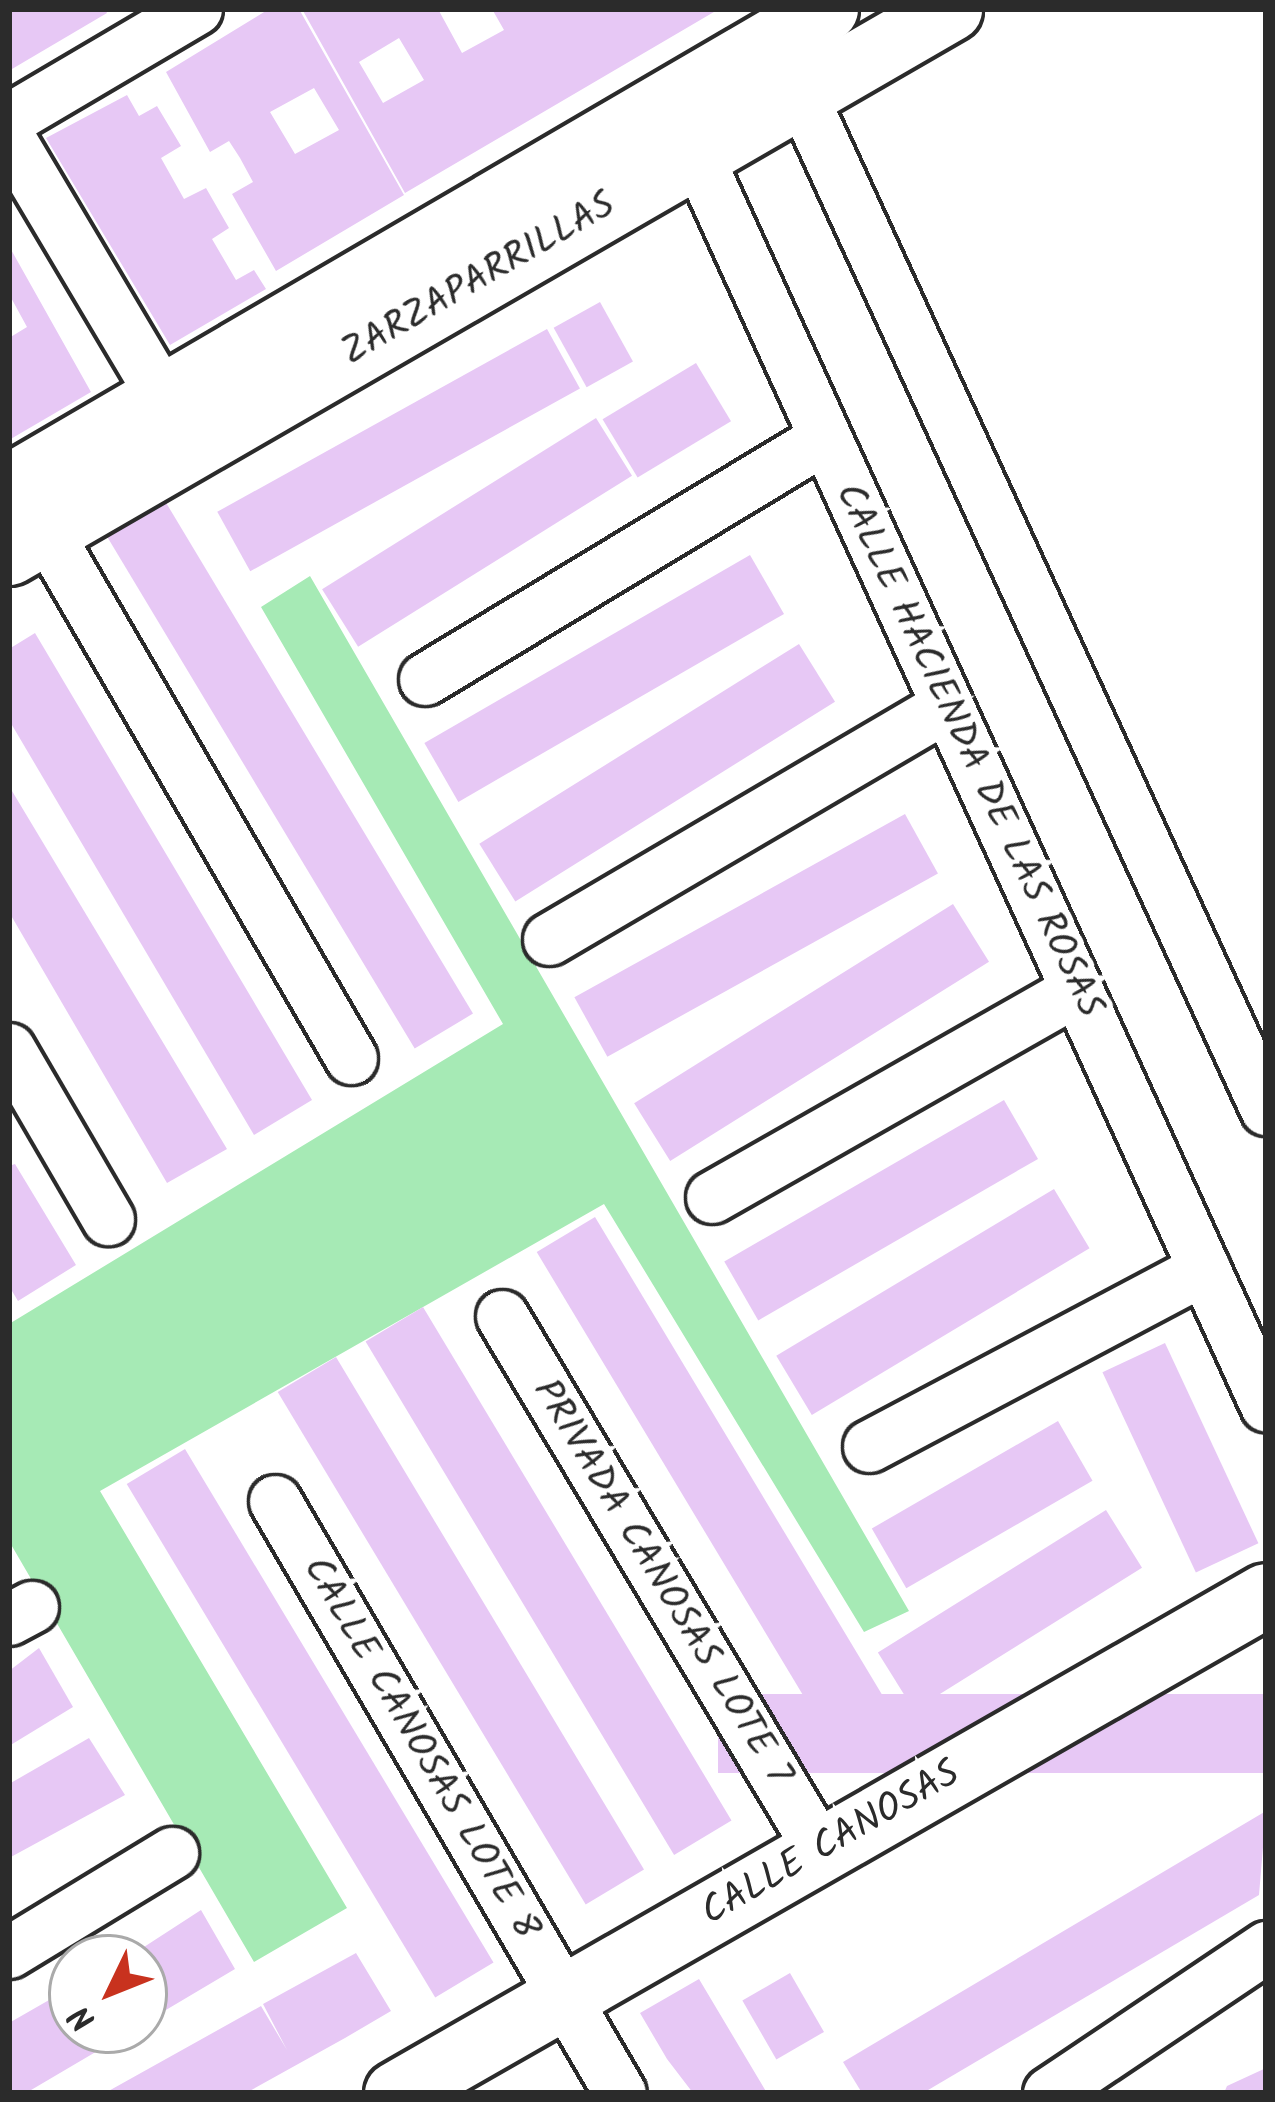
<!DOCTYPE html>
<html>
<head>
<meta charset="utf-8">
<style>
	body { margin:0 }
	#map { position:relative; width:1275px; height:2102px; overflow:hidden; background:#fff; font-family:Kalam,sans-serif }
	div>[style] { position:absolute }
	.green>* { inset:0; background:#a6eab5 }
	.building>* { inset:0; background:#e7c8f5; transform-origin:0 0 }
	.roads { filter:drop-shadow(3px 0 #2b2b2b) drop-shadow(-3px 0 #2b2b2b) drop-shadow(0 3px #2b2b2b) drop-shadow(0 -3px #2b2b2b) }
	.minor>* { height:51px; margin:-25.5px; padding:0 25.5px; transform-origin:25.5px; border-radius:25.5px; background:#fff }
	.tertiary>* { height:63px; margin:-31.5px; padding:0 31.5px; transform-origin:31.5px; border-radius:31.5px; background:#fff }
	span { translate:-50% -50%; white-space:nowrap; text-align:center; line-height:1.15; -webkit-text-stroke:12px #fff; paint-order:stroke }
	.street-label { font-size:39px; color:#2b2b2b }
	.frame { position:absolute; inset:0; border:12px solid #2b2b2b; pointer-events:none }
	.north { position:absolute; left:48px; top:1934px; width:120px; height:120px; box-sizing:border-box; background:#fff; border:3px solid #aaa; border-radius:50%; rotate:227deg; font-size:33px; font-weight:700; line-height:48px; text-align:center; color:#2b2b2b }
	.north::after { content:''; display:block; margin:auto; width:42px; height:54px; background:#c8321e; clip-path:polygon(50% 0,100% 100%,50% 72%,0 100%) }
</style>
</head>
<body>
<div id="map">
	<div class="green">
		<i style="clip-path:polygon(310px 576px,909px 1611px,864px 1632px,604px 1204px,100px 1491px,347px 1908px,254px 1962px,9px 1541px,9px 1324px,503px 1024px,261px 607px)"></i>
	</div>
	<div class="building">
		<i style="clip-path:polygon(9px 9px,105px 9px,107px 13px,12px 69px)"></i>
		<i style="clip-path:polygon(evenodd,269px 9px,299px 9px,404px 195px,276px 271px,232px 194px,253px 182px,240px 158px,229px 141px,210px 152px,166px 72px,269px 9px,314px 88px,339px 130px,295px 154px,270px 112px,314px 88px)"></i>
		<i style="clip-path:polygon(evenodd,302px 9px,438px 9px,462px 53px,504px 30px,492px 9px,719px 9px,405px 193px,302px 9px,399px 38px,424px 80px,383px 103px,359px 62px,399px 38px)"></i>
		<i style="clip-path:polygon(127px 95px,139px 116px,157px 106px,181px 146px,161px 158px,184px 199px,206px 188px,229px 228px,212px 239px,236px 280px,254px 270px,266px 289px,170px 345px,46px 138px)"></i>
		<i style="clip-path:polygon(9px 246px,91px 392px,9px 440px,9px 338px,27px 327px,9px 294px)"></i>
		<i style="left:600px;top:302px;width:68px;height:53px;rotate:61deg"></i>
		<i style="left:547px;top:329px;width:68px;height:377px;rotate:61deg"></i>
		<i style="left:696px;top:363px;width:68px;height:109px;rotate:59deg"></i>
		<i style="left:596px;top:418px;width:68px;height:323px;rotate:58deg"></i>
		<i style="left:165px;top:501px;width:598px;height:68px;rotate:59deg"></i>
		<i style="left:750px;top:555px;width:68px;height:376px;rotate:60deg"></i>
		<i style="clip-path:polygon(35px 633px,312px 1100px,254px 1135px,9px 720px,9px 649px)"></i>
		<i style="left:799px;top:644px;width:68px;height:377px;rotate:58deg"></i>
		<i style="clip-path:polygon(9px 786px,227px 1149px,167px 1183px,9px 912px)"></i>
		<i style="left:905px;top:814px;width:68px;height:378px;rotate:61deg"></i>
		<i style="left:953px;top:904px;width:68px;height:376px;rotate:58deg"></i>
		<i style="left:1004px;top:1100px;width:68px;height:323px;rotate:60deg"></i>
		<i style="clip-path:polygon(15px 1164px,76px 1265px,18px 1301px,9px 1286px,9px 1166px)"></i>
		<i style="left:1054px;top:1189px;width:69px;height:324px;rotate:59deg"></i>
		<i style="left:595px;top:1217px;width:598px;height:68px;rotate:59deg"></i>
		<i style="left:423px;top:1307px;width:599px;height:67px;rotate:59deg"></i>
		<i style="left:1165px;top:1343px;width:221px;height:69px;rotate:65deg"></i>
		<i style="left:336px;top:1357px;width:598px;height:68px;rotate:59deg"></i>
		<i style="left:1058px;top:1421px;width:69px;height:215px;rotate:60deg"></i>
		<i style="left:185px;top:1449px;width:599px;height:68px;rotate:59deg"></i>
		<i style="left:1106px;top:1510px;width:68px;height:269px;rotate:58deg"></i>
		<i style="clip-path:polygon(39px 1648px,73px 1707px,9px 1746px,9px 1671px)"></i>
		<i style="left:1266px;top:1694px;width:79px;height:548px;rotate:90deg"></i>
		<i style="clip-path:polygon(89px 1738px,125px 1795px,9px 1858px,9px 1784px)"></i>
		<i style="clip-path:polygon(1266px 1811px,1259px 1895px,923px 2093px,862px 2093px,843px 2062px)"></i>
		<i style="clip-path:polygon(201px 1910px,235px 1969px,144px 2023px,144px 1958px,127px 1958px)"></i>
		<i style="clip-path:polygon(356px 1953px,391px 2011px,345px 2038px,246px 2093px,105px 2093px,261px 2006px,287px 2050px,263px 2004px)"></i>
		<i style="left:790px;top:1973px;width:68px;height:55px;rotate:60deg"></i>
		<i style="clip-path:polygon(699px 1979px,727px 2026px,767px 2093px,693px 2093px,667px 2059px,640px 2013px)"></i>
		<i style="clip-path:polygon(70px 1988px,72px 2030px,133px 2030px,26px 2093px,9px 2093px,9px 2023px)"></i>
		<i style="clip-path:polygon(1266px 2068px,1266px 2093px,1224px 2093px,1227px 2086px)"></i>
	</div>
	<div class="roads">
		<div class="minor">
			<i style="left:786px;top:62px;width:1152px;rotate:65.37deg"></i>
			<i style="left:9px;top:119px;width:217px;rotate:-30.5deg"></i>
			<i style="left:675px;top:122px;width:40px;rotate:57.1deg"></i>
			<i style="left:697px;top:156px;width:1373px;rotate:65.51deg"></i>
			<i style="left:9px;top:138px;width:335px;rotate:59.3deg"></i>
			<i style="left:46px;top:531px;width:609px;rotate:59.94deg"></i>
			<i style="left:425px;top:679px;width:467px;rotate:-31.1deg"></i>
			<i style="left:549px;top:939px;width:460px;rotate:-30.4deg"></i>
			<i style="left:9px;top:1049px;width:197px;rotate:59.8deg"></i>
			<i style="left:712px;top:1197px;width:419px;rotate:-29.6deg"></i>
			<i style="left:502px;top:1316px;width:622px;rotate:59.23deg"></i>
			<i style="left:869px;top:1446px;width:379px;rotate:-27.9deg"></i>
			<i style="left:275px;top:1501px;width:685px;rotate:59.77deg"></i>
			<i style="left:9px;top:1619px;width:26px;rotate:-28deg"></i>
			<i style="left:9px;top:1952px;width:191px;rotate:-31.3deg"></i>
			<i style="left:1049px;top:2093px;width:262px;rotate:-33.9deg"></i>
		</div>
		<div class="tertiary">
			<i style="left:9px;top:486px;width:946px;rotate:-30.28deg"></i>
			<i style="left:9px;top:553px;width:1087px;rotate:-30.03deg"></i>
			<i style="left:396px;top:2093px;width:1002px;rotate:-29.79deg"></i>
		</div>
	</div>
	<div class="street-label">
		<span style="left:479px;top:280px;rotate:-30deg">ZARZAPARRILLAS</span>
		<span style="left:968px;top:751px;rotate:65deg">CALLE HACIENDA DE LAS ROSAS</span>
		<span style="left:661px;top:1583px;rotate:59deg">PRIVADA CANOSAS LOTE 7</span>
		<span style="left:420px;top:1749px;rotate:60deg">CALLE CANOSAS LOTE 8</span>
		<span style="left:831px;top:1844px;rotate:-30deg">CALLE CANOSAS</span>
	</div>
	<div class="frame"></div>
	<div class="north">N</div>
</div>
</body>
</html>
